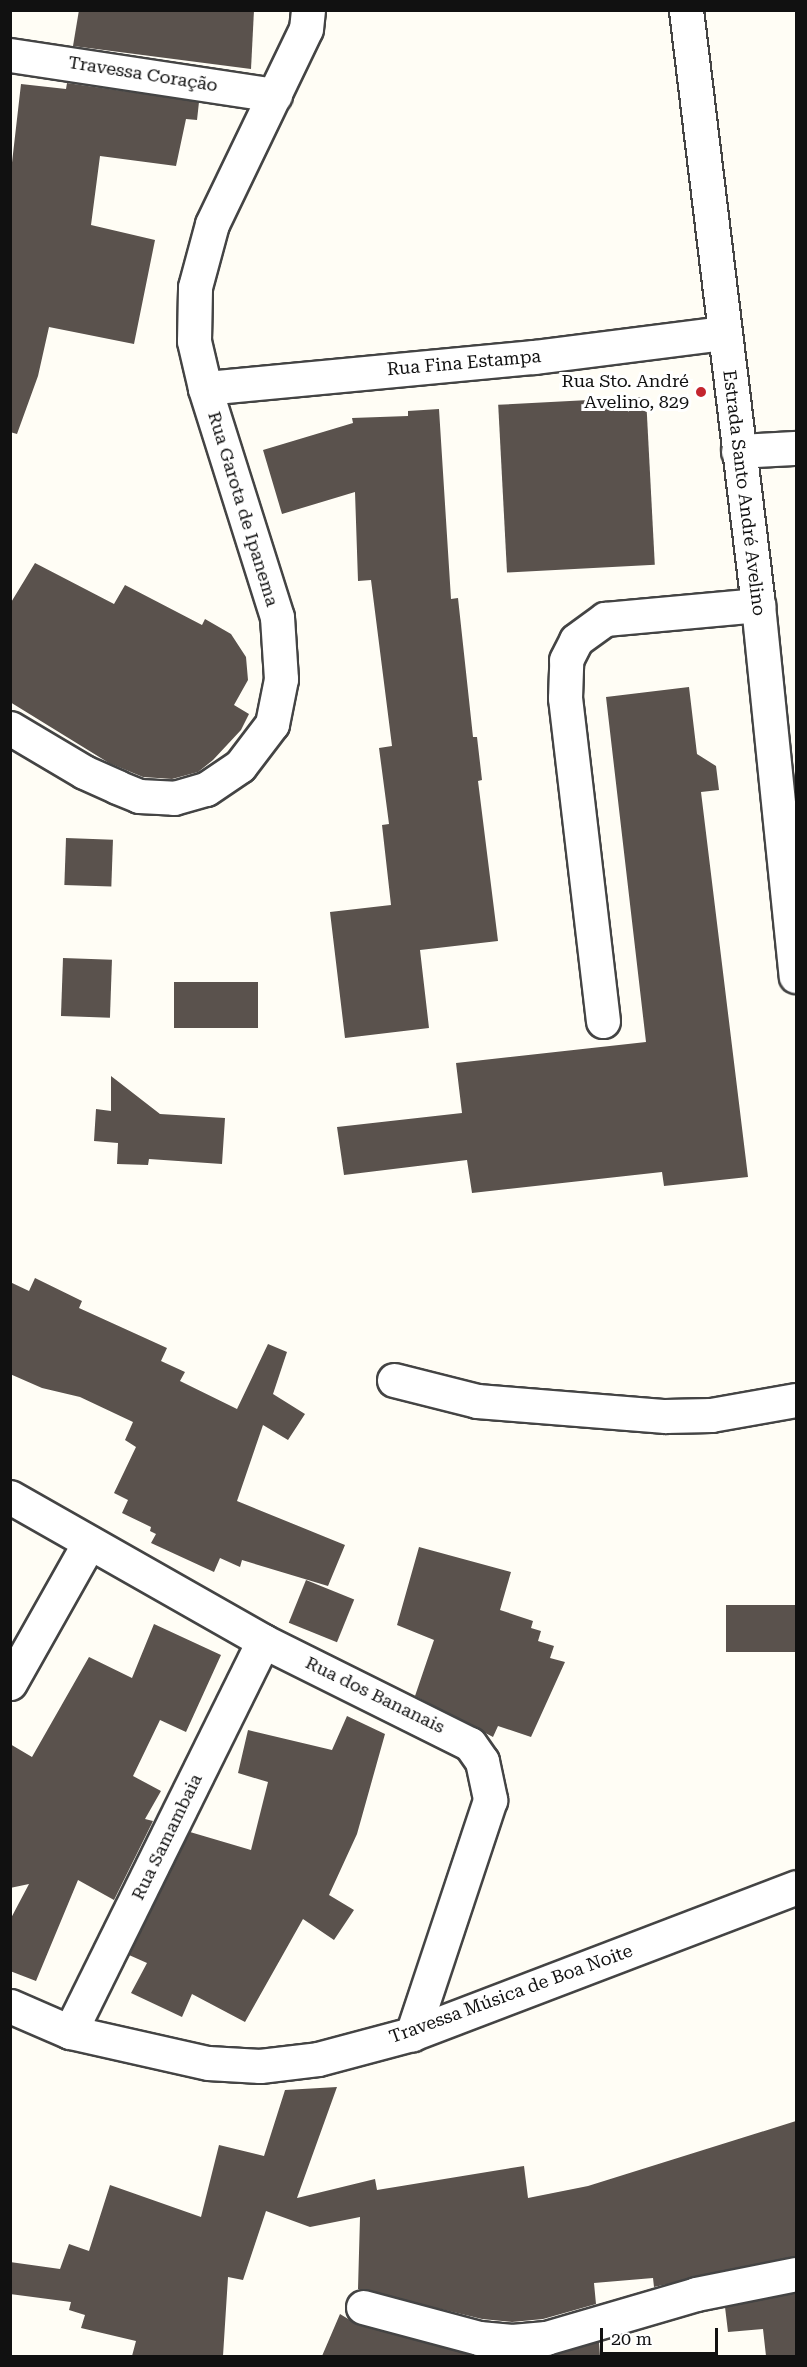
<!DOCTYPE html>
<html>
<head>
<meta charset="utf-8">
<style>
	body { margin:0 }
	#map { position:relative; width:807px; height:2367px; overflow:hidden; background:#fffdf5; font-family:"Roboto Serif",serif }
	div>[style] { position:absolute }
	.building>* { inset:0; background:#5a524d; transform-origin:0 0 }
	.roads { filter:drop-shadow(2px 0 #444) drop-shadow(-2px 0 #444) drop-shadow(0 2px #444) drop-shadow(0 -2px #444) }
	.minor>* { height:33px; margin:-16.5px; padding:0 16.5px; transform-origin:16.5px; border-radius:16.5px; background:#fff }
	.dots>* { width:16px; height:16px; translate:-50% -50%; box-sizing:border-box; border:3px solid #fff; border-radius:50% }
	span { translate:-50% -50%; white-space:nowrap; text-align:center; line-height:1.15; -webkit-text-stroke:6px #fff; paint-order:stroke }
	.street-label { font-size:18px; color:#111 }
	.poi-label { font-size:18px; color:#111 }
	.right { translate:-100% -50%; text-align:right }
	.frame { position:absolute; inset:0; border:12px solid #111; pointer-events:none }
	.scale { position:absolute; left:600px; top:2328px; width:118px; height:27px; box-sizing:border-box; border:3px solid #111; border-top:0; padding-left:8px; font-size:18px; line-height:21px; white-space:nowrap; color:#111; -webkit-text-stroke:4px #fff; paint-order:stroke }
</style>
</head>
<body>
<div id="map">
	<div class="building">
		<i style="clip-path:polygon(79px 10px,254px 10px,251px 69px,73px 46px)"></i>
		<i style="clip-path:polygon(67px 83px,199px 102px,197px 120px,186px 119px,176px 166px,100px 156px,91px 225px,155px 240px,134px 344px,49px 327px,38px 376px,17px 434px,10px 432px,10px 180px,21px 84px,66px 89px)"></i>
		<i style="left:646px;top:397px;width:168px;height:148px;rotate:87deg"></i>
		<i style="clip-path:polygon(439px 409px,451px 599px,458px 598px,473px 737px,477px 737px,482px 780px,478px 781px,498px 941px,420px 950px,429px 1028px,345px 1038px,330px 912px,391px 905px,382px 825px,389px 824px,379px 748px,392px 746px,371px 580px,358px 581px,355px 492px,282px 514px,263px 450px,353px 423px,352px 418px,408px 416px,408px 411px)"></i>
		<i style="clip-path:polygon(35px 563px,114px 604px,125px 585px,202px 625px,205px 619px,231px 634px,246px 657px,248px 680px,234px 705px,249px 714px,241px 730px,213px 760px,198px 772px,172px 779px,143px 777px,109px 763px,10px 702px,10px 604px)"></i>
		<i style="clip-path:polygon(689px 687px,697px 754px,716px 766px,719px 790px,701px 792px,748px 1177px,664px 1186px,662px 1172px,472px 1193px,467px 1160px,344px 1175px,337px 1127px,462px 1113px,456px 1063px,646px 1042px,606px 697px)"></i>
		<i style="left:66px;top:838px;width:47px;height:47px;rotate:2deg"></i>
		<i style="left:63px;top:958px;width:49px;height:58px;rotate:2deg"></i>
		<i style="left:258px;top:982px;width:46px;height:84px;rotate:90deg"></i>
		<i style="clip-path:polygon(111px 1076px,160px 1114px,225px 1118px,222px 1164px,149px 1159px,148px 1165px,117px 1164px,118px 1143px,94px 1141px,96px 1109px,111px 1111px)"></i>
		<i style="clip-path:polygon(35px 1278px,82px 1301px,79px 1308px,167px 1348px,161px 1361px,185px 1372px,180px 1381px,237px 1409px,268px 1344px,287px 1352px,273px 1394px,305px 1414px,288px 1440px,263px 1425px,237px 1501px,345px 1545px,328px 1586px,242px 1560px,240px 1567px,220px 1558px,214px 1572px,151px 1543px,156px 1534px,150px 1531px,151px 1527px,122px 1513px,128px 1500px,114px 1493px,136px 1447px,125px 1440px,133px 1422px,80px 1397px,42px 1388px,10px 1374px,10px 1282px,29px 1291px)"></i>
		<i style="clip-path:polygon(419px 1547px,511px 1572px,500px 1610px,533px 1621px,531px 1628px,541px 1631px,538px 1641px,554px 1646px,550px 1658px,565px 1662px,531px 1737px,498px 1726px,493px 1737px,415px 1696px,434px 1640px,397px 1625px)"></i>
		<i style="left:306px;top:1580px;width:52px;height:46px;rotate:22deg"></i>
		<i style="left:796px;top:1605px;width:47px;height:70px;rotate:90deg"></i>
		<i style="clip-path:polygon(154px 1624px,221px 1655px,186px 1732px,160px 1720px,133px 1776px,161px 1791px,145px 1819px,153px 1821px,114px 1900px,78px 1880px,36px 1981px,10px 1971px,10px 1920px,29px 1884px,10px 1888px,10px 1744px,32px 1757px,89px 1657px,132px 1678px)"></i>
		<i style="clip-path:polygon(347px 1716px,385px 1734px,357px 1834px,329px 1895px,354px 1910px,334px 1940px,303px 1919px,245px 2022px,192px 1994px,182px 2017px,131px 1993px,147px 1963px,129px 1955px,190px 1832px,251px 1850px,268px 1782px,238px 1773px,248px 1730px,332px 1750px)"></i>
		<i style="clip-path:polygon(337px 2087px,297px 2198px,375px 2179px,377px 2190px,524px 2166px,528px 2198px,588px 2186px,796px 2121px,796px 2256px,654px 2287px,653px 2278px,594px 2283px,596px 2304px,543px 2319px,512px 2322px,482px 2319px,358px 2289px,360px 2217px,310px 2227px,266px 2211px,243px 2280px,228px 2277px,223px 2356px,132px 2356px,136px 2341px,81px 2328px,85px 2315px,69px 2310px,71px 2302px,10px 2294px,10px 2262px,60px 2269px,69px 2244px,89px 2251px,110px 2185px,201px 2217px,219px 2145px,264px 2156px,285px 2090px)"></i>
		<i style="clip-path:polygon(796px 2293px,796px 2356px,766px 2356px,763px 2329px,728px 2332px,725px 2307px)"></i>
		<i style="clip-path:polygon(340px 2314px,358px 2325px,476px 2356px,322px 2356px)"></i>
		<i style="clip-path:polygon(599px 2342px,600px 2356px,549px 2356px,551px 2356px)"></i>
	</div>
	<div class="roads">
		<div class="minor">
			<i style="left:686px;top:10px;width:599px;rotate:83.1deg"></i>
			<i style="left:758px;top:605px;width:373px;rotate:84.2deg"></i>
			<i style="left:10px;top:55px;width:268px;rotate:8.6deg"></i>
			<i style="left:205px;top:388px;width:330px;rotate:-5.4deg"></i>
			<i style="left:534px;top:357px;width:191px;rotate:-7.2deg"></i>
			<i style="left:738px;top:451px;width:58px;rotate:-3deg"></i>
			<i style="left:10px;top:728px;width:86px;rotate:30.7deg"></i>
			<i style="left:84px;top:772px;width:36px;rotate:24deg"></i>
			<i style="left:117px;top:787px;width:24px;rotate:22deg"></i>
			<i style="left:139px;top:796px;width:35px;rotate:3deg"></i>
			<i style="left:174px;top:798px;width:33px;rotate:-16deg"></i>
			<i style="left:206px;top:789px;width:41px;rotate:-34.1deg"></i>
			<i style="left:240px;top:766px;width:53px;rotate:-52.7deg"></i>
			<i style="left:272px;top:724px;width:46px;rotate:-78.7deg"></i>
			<i style="left:281px;top:679px;width:62px;rotate:-93.7deg"></i>
			<i style="left:277px;top:617px;width:240px;rotate:-107.5deg"></i>
			<i style="left:205px;top:388px;width:48px;rotate:-103.2deg"></i>
			<i style="left:194px;top:341px;width:54px;rotate:-88.9deg"></i>
			<i style="left:195px;top:287px;width:65px;rotate:-74.9deg"></i>
			<i style="left:212px;top:224px;width:216px;rotate:-64.3deg"></i>
			<i style="left:306px;top:29px;width:19px;rotate:-84deg"></i>
			<i style="left:603px;top:1021px;width:325px;rotate:-96.7deg"></i>
			<i style="left:565px;top:698px;width:38px;rotate:-88deg"></i>
			<i style="left:566px;top:660px;width:22px;rotate:-63deg"></i>
			<i style="left:576px;top:640px;width:36px;rotate:-36deg"></i>
			<i style="left:605px;top:619px;width:154px;rotate:-5.2deg"></i>
			<i style="left:394px;top:1380px;width:86px;rotate:14.2deg"></i>
			<i style="left:477px;top:1401px;width:189px;rotate:4.6deg"></i>
			<i style="left:665px;top:1416px;width:46px;rotate:-1.2deg"></i>
			<i style="left:711px;top:1415px;width:86px;rotate:-10deg"></i>
			<i style="left:10px;top:1497px;width:291px;rotate:29.6deg"></i>
			<i style="left:263px;top:1641px;width:231px;rotate:26.5deg"></i>
			<i style="left:470px;top:1744px;width:21px;rotate:55deg"></i>
			<i style="left:482px;top:1761px;width:40px;rotate:78deg"></i>
			<i style="left:490px;top:1800px;width:247px;rotate:108.4deg"></i>
			<i style="left:10px;top:1683px;width:161px;rotate:-60.6deg"></i>
			<i style="left:10px;top:2006px;width:65px;rotate:23.4deg"></i>
			<i style="left:70px;top:2032px;width:141px;rotate:12.7deg"></i>
			<i style="left:208px;top:2063px;width:52px;rotate:3.3deg"></i>
			<i style="left:260px;top:2066px;width:58px;rotate:-6.9deg"></i>
			<i style="left:318px;top:2059px;width:97px;rotate:-14.9deg"></i>
			<i style="left:412px;top:2034px;width:411px;rotate:-20.9deg"></i>
			<i style="left:70px;top:2032px;width:436px;rotate:-63.7deg"></i>
			<i style="left:363px;top:2307px;width:120px;rotate:15deg"></i>
			<i style="left:479px;top:2338px;width:33px;rotate:5deg"></i>
			<i style="left:512px;top:2341px;width:34px;rotate:-5deg"></i>
			<i style="left:546px;top:2338px;width:156px;rotate:-16.3deg"></i>
			<i style="left:696px;top:2294px;width:102px;rotate:-11.3deg"></i>
		</div>
	</div>
	<div class="dots">
		<i style="left:701px;top:392px;background:#c4262e"></i>
	</div>
	<div class="street-label">
		<span style="left:143px;top:74px;rotate:9deg">Travessa Coração</span>
		<span style="left:464px;top:363px;rotate:-5deg">Rua Fina Estampa</span>
		<span style="left:744px;top:493px;rotate:83deg">Estrada Santo André Avelino</span>
		<span style="left:243px;top:509px;rotate:73deg">Rua Garota de Ipanema</span>
		<span style="left:375px;top:1695px;rotate:26deg">Rua dos Bananais</span>
		<span style="left:167px;top:1837px;rotate:-64deg">Rua Samambaia</span>
		<span style="left:511px;top:1994px;rotate:-20deg">Travessa Música de Boa Noite</span>
	</div>
	<div class="poi-label">
		<span class="right" style="left:689px;top:392px">Rua Sto. André<br>Avelino, 829</span>
	</div>
	<div class="frame"></div>
	<div class="scale">20 m</div>
</div>
</body>
</html>
